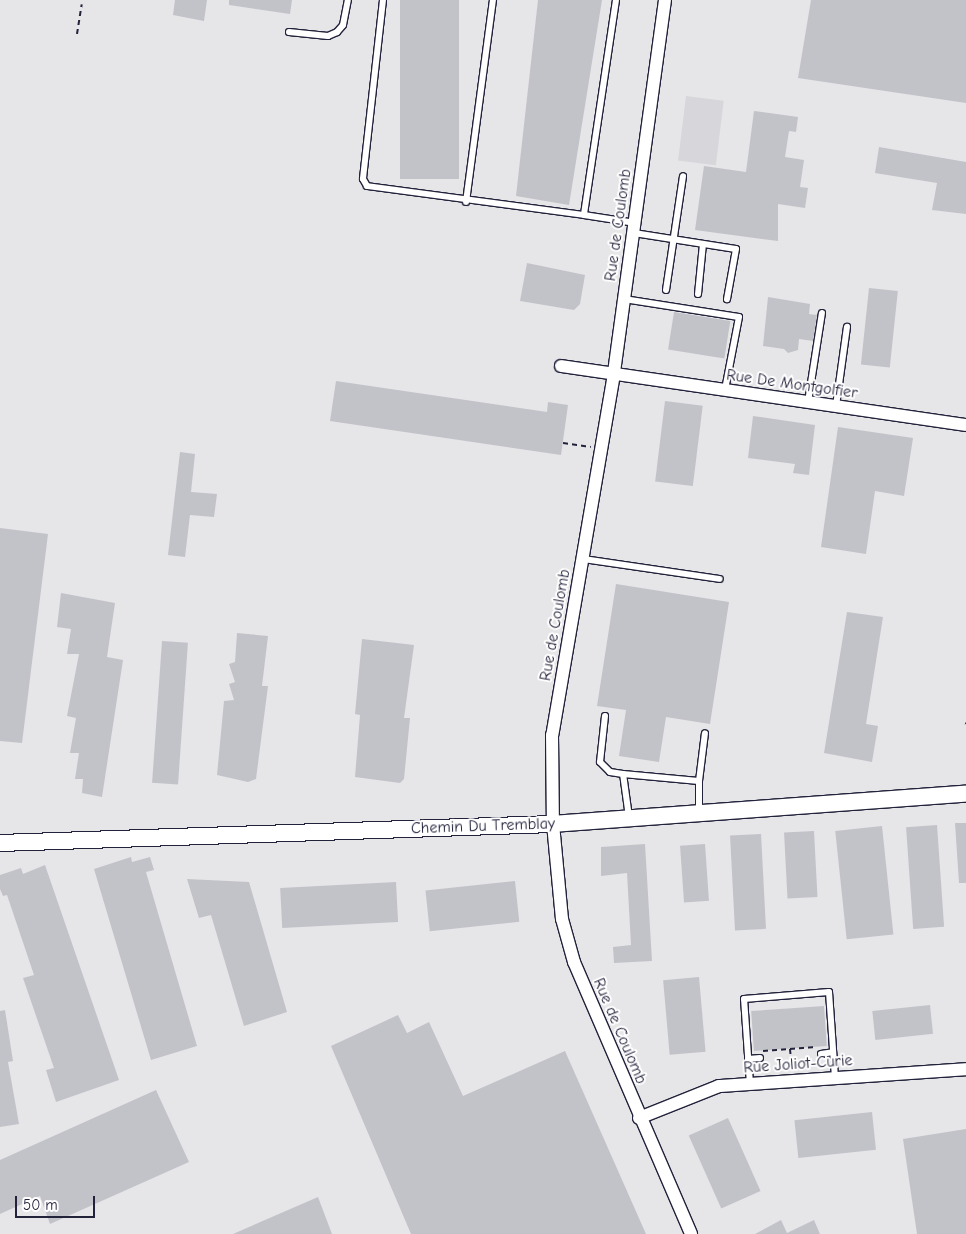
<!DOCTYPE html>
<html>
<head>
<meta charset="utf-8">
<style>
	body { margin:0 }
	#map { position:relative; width:966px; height:1234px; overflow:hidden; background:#f6f6f7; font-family:"Comic Neue",sans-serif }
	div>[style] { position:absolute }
	.built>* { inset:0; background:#e6e6e9; transform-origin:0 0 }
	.green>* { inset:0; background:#d7d7db; transform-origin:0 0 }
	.building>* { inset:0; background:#c2c2c9; transform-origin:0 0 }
	.path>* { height:2px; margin-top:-1px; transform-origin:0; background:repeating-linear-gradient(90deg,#22223b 0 5px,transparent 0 9px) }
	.roads { filter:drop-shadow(1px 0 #22223b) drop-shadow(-1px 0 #22223b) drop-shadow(0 1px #22223b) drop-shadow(0 -1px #22223b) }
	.service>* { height:6px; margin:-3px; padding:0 3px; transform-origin:3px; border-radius:3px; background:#fff }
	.minor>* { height:12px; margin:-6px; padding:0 6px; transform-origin:6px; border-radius:6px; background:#fff }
	.tertiary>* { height:16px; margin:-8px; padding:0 8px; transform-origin:8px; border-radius:8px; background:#fff }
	span { translate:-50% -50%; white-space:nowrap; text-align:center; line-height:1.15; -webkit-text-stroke:4px #fff; paint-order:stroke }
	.street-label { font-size:16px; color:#22223b }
	.scale { position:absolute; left:15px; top:1196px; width:80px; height:22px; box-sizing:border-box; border:2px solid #22223b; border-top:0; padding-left:6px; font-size:15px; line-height:18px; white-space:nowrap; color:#22223b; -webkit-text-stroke:4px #fff; paint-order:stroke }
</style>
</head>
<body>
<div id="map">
	<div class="built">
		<i style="left:0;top:0;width:966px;height:1234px"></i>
	</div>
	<div class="green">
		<i style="left:686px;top:96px;width:38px;height:65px;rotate:7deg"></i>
	</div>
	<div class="building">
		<i style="clip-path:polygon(175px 0,207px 0,204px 21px,173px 15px)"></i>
		<i style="clip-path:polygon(229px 0,292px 0,290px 14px,229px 5px)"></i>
		<i style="left:400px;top:0;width:59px;height:179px"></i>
		<i style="clip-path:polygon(538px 0,602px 0,569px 205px,516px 196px)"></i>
		<i style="clip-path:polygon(811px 0,966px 0,966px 103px,798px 78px)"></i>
		<i style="clip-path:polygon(754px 111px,798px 117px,796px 132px,789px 131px,785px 157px,804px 160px,800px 187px,808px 188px,805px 208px,778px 204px,778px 241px,695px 230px,704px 166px,746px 172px)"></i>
		<i style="clip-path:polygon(879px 147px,966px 162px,966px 214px,932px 210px,937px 183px,875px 173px)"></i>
		<i style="clip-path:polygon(527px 263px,585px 275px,580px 304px,574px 310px,520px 301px)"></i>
		<i style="left:869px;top:288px;width:29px;height:77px;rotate:6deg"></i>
		<i style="clip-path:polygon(768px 297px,810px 304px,809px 314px,817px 315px,813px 341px,799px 339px,798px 350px,788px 353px,784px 349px,763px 346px)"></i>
		<i style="left:674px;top:312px;width:57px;height:38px;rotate:9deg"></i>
		<i style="clip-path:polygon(336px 381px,547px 412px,548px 402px,568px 405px,561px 455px,330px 421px)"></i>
		<i style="left:665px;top:401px;width:38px;height:81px;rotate:7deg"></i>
		<i style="clip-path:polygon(753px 416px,815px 425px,809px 475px,793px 473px,795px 464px,748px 458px)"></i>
		<i style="clip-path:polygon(838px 427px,913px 438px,904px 496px,875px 491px,866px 554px,821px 547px)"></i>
		<i style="clip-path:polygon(180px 452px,195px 454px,191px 492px,217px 494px,214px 517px,190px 515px,185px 557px,168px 555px)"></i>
		<i style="clip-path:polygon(0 528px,48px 534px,22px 743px,0 741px)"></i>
		<i style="clip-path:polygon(616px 584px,729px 602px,710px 724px,666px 717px,659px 762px,619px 756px,626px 710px,597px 706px)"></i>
		<i style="clip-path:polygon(61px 593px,115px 603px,107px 657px,123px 660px,102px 797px,82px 793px,83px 779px,75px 779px,79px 753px,70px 753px,76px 718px,67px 716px,79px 654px,67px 654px,71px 629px,57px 627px)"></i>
		<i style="clip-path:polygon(847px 612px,883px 617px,866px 724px,878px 726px,872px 762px,824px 753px)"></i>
		<i style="clip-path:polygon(237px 633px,268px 636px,262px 686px,268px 686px,256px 779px,248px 782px,217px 775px,224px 701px,234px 700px,229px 684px,235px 682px,229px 664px,235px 662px)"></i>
		<i style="clip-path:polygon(362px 639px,414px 645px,404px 718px,410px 718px,404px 779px,400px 783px,355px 777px,360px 715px,355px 714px)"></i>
		<i style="left:162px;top:641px;width:26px;height:142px;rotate:4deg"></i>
		<i style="clip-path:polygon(955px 823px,966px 823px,966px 883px,959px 883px)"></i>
		<i style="left:937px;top:825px;width:102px;height:31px;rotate:86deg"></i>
		<i style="left:882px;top:826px;width:109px;height:47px;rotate:84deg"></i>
		<i style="left:814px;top:831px;width:66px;height:30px;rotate:87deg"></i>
		<i style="left:761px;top:834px;width:95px;height:31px;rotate:87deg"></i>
		<i style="clip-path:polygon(645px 844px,652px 961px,614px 963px,613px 947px,631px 945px,627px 873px,601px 876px,601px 847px)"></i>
		<i style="left:705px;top:844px;width:57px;height:25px;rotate:86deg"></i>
		<i style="clip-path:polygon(131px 857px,132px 862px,150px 857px,154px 870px,146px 872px,197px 1046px,151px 1060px,94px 869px)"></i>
		<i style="clip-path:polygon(45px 865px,119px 1080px,56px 1102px,46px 1070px,54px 1068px,23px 978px,34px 975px,7px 895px,3px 896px,0 889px,0 875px,21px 868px,23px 874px)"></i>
		<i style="clip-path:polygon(187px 879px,249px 882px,287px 1012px,244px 1026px,211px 915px,199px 918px)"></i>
		<i style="left:515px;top:881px;width:41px;height:90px;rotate:84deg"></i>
		<i style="left:396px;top:882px;width:40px;height:116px;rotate:87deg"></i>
		<i style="left:699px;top:977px;width:75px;height:36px;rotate:85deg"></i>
		<i style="left:930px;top:1005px;width:29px;height:58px;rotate:84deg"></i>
		<i style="left:824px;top:1006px;width:40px;height:73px;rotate:86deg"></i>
		<i style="clip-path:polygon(5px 1010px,13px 1061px,8px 1062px,19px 1124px,0 1127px,0 1011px)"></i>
		<i style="clip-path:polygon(398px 1015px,407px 1033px,429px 1022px,463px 1096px,565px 1051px,646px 1234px,411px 1234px,331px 1046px)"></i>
		<i style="clip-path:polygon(156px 1090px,189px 1162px,50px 1224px,40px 1196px,0 1214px,0 1160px)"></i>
		<i style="left:872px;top:1112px;width:38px;height:78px;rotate:84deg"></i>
		<i style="left:728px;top:1118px;width:80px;height:43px;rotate:66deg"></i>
		<i style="clip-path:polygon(966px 1129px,966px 1234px,917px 1234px,903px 1139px)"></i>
		<i style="clip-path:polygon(318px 1197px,332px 1234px,233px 1234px)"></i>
		<i style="clip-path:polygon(781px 1220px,787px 1233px,814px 1220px,820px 1234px,755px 1234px)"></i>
	</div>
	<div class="path">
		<i style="left:77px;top:34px;width:30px;rotate:-81deg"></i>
		<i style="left:563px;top:443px;width:28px;rotate:8deg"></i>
		<i style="left:965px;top:723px;width:1px;rotate:45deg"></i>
		<i style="left:790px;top:1049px;width:21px;rotate:85deg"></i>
		<i style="left:763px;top:1051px;width:53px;rotate:-4.3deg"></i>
		<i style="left:791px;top:1058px;width:8px;rotate:83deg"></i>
	</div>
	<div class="roads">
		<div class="service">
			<i style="left:383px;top:0;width:180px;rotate:96.4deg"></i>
			<i style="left:363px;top:179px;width:8px;rotate:60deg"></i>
			<i style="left:367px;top:186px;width:219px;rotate:7.6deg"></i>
			<i style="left:616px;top:0;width:217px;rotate:98.5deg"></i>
			<i style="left:584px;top:215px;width:52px;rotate:8.9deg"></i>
			<i style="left:289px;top:32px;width:39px;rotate:6deg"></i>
			<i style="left:328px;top:36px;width:10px;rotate:-24deg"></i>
			<i style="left:337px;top:32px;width:9px;rotate:-49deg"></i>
			<i style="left:343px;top:25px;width:25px;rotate:-79deg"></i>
			<i style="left:466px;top:202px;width:204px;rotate:-82.4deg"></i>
			<i style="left:634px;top:233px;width:103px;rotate:8.9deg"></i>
			<i style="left:736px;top:249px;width:51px;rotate:100.2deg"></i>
			<i style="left:666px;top:290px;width:115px;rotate:-81.5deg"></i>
			<i style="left:698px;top:294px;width:50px;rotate:-84.3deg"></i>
			<i style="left:624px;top:299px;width:116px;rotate:8.9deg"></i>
			<i style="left:739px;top:317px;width:74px;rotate:100.9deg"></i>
			<i style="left:808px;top:402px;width:90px;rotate:-81.1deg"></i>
			<i style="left:836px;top:406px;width:80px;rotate:-82.1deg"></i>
			<i style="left:583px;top:559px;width:138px;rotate:8.3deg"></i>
			<i style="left:605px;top:716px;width:46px;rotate:96.2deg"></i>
			<i style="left:600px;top:762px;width:14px;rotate:45deg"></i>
			<i style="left:610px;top:772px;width:13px;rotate:9deg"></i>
			<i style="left:699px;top:781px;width:48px;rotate:-82.9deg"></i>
			<i style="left:629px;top:817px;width:43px;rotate:-97.9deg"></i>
			<i style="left:623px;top:774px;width:76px;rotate:5.3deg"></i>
			<i style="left:699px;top:781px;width:32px;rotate:90deg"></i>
			<i style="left:821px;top:1054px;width:12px;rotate:-9deg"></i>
			<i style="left:748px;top:1059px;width:12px;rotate:-5deg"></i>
			<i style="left:750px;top:1084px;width:85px;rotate:-94deg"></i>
			<i style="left:744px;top:999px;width:85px;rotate:-4.7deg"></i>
			<i style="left:829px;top:992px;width:86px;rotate:86deg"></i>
		</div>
		<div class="minor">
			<i style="left:665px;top:0;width:377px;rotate:97.8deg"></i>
			<i style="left:614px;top:374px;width:366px;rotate:99.7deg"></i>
			<i style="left:552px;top:735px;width:89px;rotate:89.4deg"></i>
			<i style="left:553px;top:824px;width:95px;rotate:84.6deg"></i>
			<i style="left:562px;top:919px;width:45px;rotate:74.4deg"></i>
			<i style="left:574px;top:962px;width:296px;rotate:66.7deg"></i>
			<i style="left:561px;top:366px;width:409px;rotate:8.3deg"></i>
			<i style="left:639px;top:1118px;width:86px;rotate:-21.8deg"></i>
			<i style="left:719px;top:1086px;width:248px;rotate:-3.9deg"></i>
		</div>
		<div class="tertiary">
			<i style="left:0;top:843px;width:553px;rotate:-1.97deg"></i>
			<i style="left:553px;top:824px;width:414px;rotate:-4.2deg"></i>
		</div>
	</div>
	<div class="street-label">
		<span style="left:618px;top:225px;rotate:-82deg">Rue de Coulomb</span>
		<span style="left:792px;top:384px;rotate:8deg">Rue De Montgolfier</span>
		<span style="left:555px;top:625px;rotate:-80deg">Rue de Coulomb</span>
		<span style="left:483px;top:826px;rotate:-2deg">Chemin Du Tremblay</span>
		<span style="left:620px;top:1031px;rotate:67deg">Rue de Coulomb</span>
		<span style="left:798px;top:1064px;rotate:-4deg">Rue Joliot-Curie</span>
	</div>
	<div class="scale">50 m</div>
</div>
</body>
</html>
